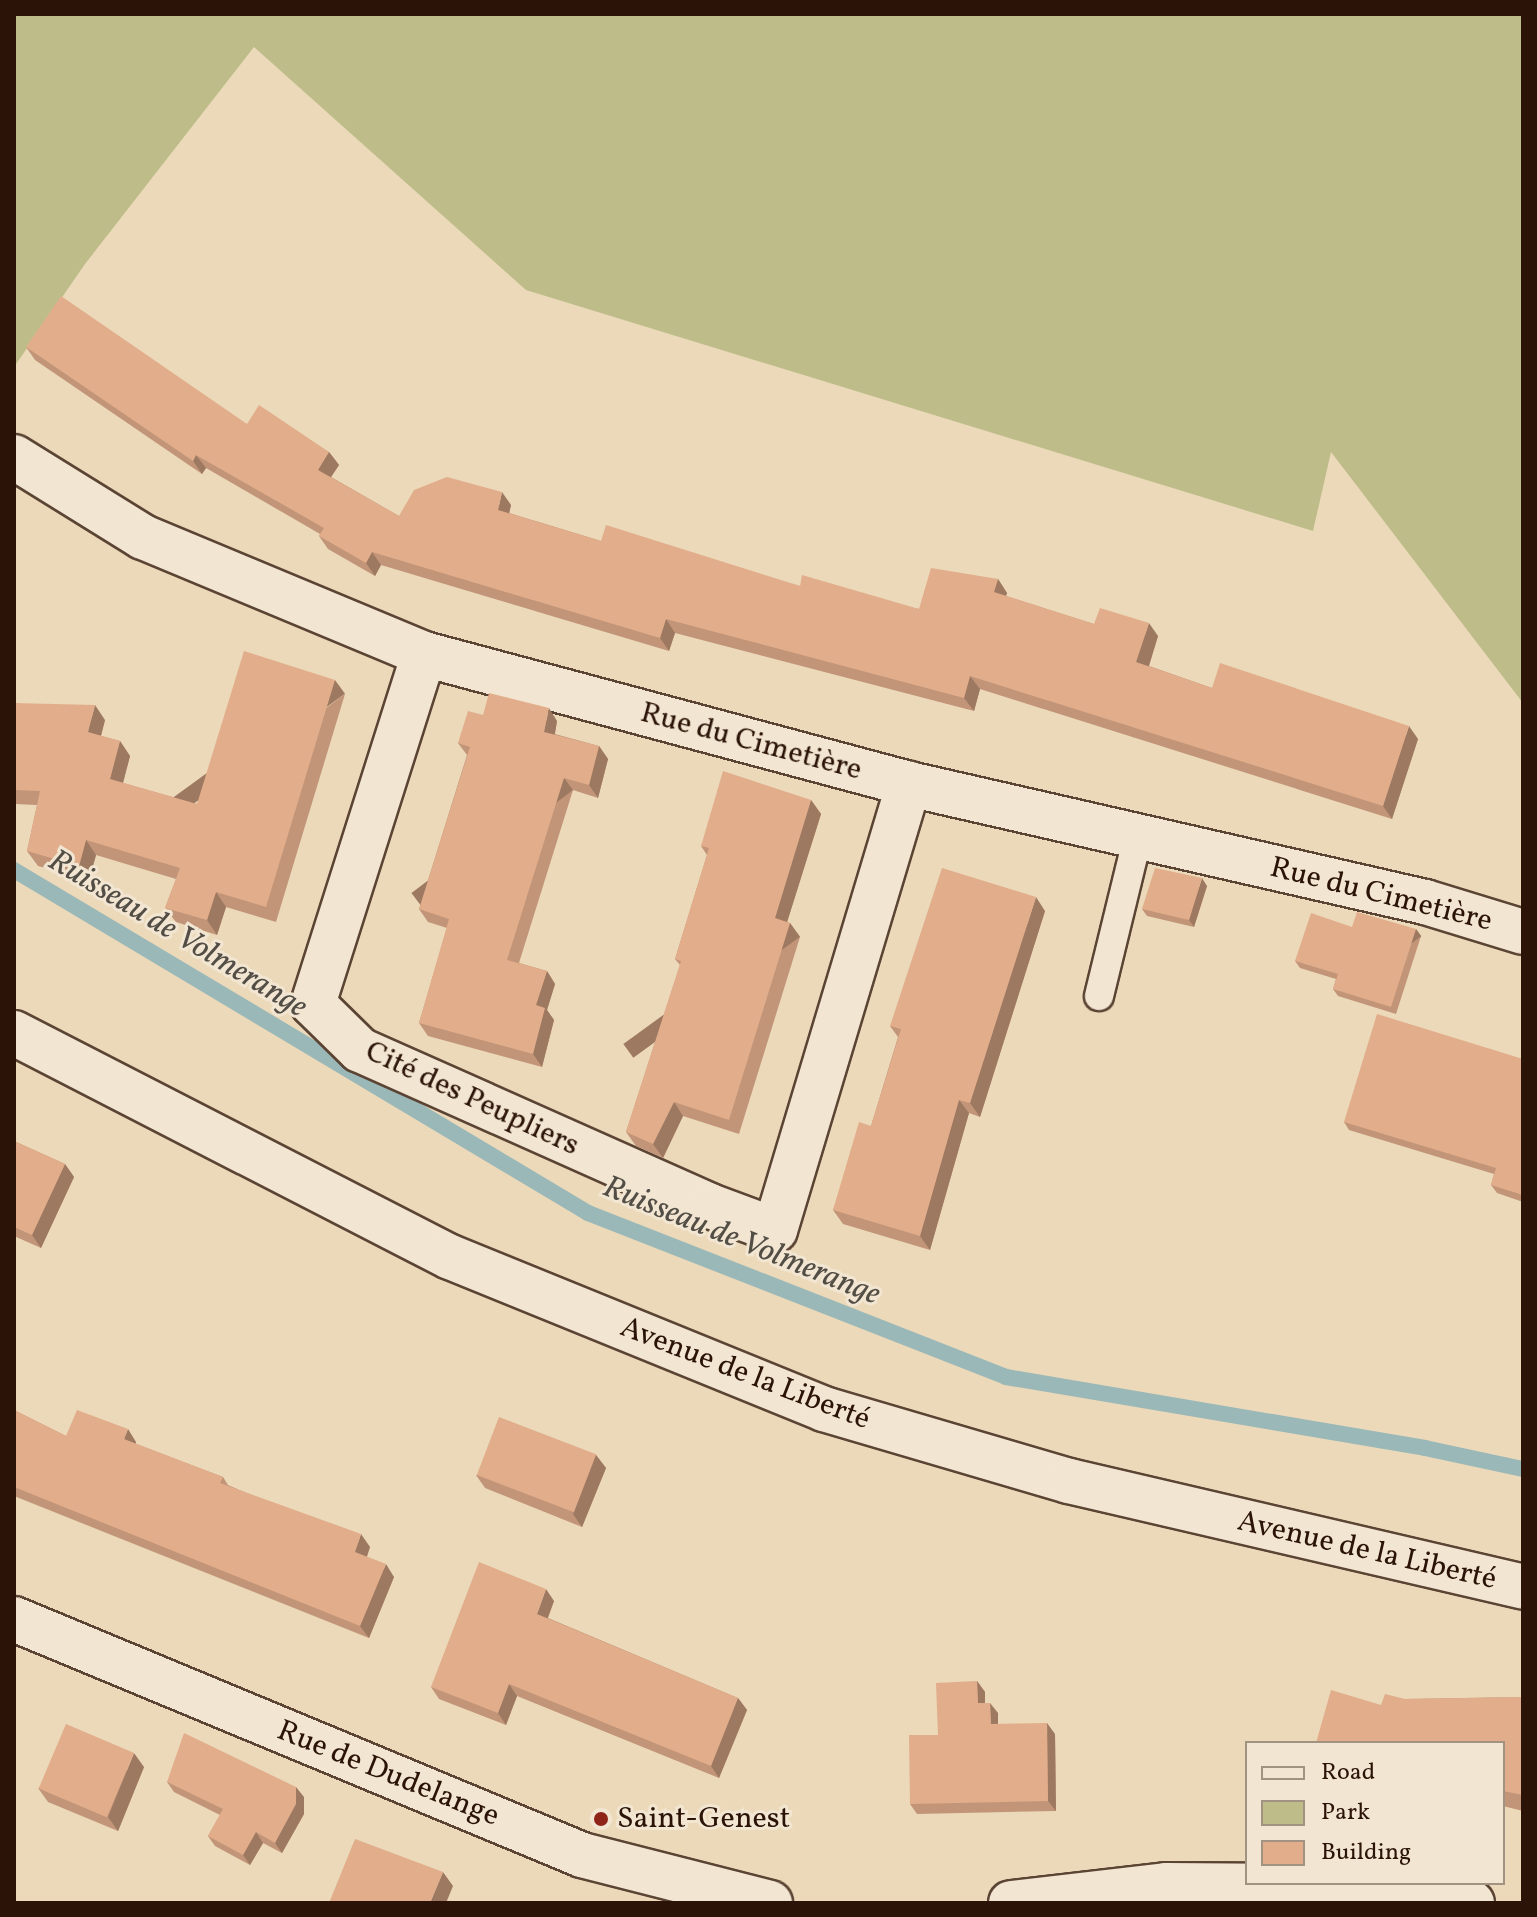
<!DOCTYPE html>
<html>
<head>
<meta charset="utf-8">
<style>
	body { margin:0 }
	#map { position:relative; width:1537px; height:1917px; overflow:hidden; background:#ebd9b9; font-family:Vollkorn,serif }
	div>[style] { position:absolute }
	.green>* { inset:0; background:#bebd8a }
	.stream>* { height:16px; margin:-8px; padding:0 8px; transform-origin:8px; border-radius:8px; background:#9bb8b8 }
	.roads { filter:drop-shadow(2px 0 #5b4434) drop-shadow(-2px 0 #5b4434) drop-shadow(0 2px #5b4434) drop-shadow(0 -2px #5b4434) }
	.service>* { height:28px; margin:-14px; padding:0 14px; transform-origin:14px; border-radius:14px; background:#f2e6d2 }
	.minor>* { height:44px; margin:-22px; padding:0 22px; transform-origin:22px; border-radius:22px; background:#f2e6d2 }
	.secondary>* { height:44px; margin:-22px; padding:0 22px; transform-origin:22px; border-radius:22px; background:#f2e6d2 }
	.wall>* { inset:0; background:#c29578 }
	.shaded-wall>* { inset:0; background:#9e7961; transform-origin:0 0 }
	.building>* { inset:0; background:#e1ad8b; transform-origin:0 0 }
	.dots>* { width:22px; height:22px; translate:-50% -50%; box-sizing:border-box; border:4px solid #f2e6d2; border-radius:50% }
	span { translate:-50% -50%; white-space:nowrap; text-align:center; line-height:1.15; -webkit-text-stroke:6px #f2e6d2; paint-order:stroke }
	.street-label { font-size:30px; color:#2b1307 }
	.poi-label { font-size:30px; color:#2b1307 }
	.left { translate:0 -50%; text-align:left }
	.water-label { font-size:32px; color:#524d45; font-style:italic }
	.frame { position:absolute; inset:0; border:16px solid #2b1307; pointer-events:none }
	.legend { position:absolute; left:1245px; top:1741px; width:260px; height:144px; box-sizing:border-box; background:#f2e6d2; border:2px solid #a29281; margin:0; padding:10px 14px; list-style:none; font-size:24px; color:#2b1307 }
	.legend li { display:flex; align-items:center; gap:16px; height:40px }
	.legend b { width:40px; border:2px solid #a29281 }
</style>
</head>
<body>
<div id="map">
	<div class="green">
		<i style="clip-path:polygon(14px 14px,1523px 14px,1523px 703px,1331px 452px,1313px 531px,526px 290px,254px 47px,85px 264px,14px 367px)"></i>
	</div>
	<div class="stream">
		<i style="left:14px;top:870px;width:669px;rotate:30.86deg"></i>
		<i style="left:588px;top:1213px;width:449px;rotate:21.4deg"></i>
		<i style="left:1006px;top:1377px;width:425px;rotate:9.6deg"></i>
		<i style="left:1425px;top:1448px;width:100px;rotate:12.1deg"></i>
	</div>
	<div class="roads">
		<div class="service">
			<i style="left:1099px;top:996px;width:165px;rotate:-76.3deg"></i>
		</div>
		<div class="minor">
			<i style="left:14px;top:457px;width:152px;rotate:31.8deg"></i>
			<i style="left:143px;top:537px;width:304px;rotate:22.6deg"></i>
			<i style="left:424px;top:654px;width:502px;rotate:15deg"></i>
			<i style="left:909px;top:784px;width:529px;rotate:12.88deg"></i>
			<i style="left:1425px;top:902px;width:102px;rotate:17deg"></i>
			<i style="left:424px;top:654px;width:367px;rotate:107.6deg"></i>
			<i style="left:313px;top:1004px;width:66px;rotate:44.4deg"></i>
			<i style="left:360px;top:1050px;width:383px;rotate:24deg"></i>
			<i style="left:710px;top:1206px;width:69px;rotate:20.3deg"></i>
			<i style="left:775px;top:1230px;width:466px;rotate:-73.3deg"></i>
			<i style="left:14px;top:1619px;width:615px;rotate:22.56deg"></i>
			<i style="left:582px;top:1855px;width:194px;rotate:14.3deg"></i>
			<i style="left:1011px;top:1903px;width:156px;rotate:-6.6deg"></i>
			<i style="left:1166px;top:1885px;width:163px;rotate:0.4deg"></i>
			<i style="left:1329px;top:1886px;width:144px;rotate:6.8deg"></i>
		</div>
		<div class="secondary">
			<i style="left:14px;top:1033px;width:490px;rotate:27.2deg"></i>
			<i style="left:450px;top:1257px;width:404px;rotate:22.1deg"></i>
			<i style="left:824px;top:1409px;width:255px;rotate:16.4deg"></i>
			<i style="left:1069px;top:1481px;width:466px;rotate:13.1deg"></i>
		</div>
	</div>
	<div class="wall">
		<i style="clip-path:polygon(26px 347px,247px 424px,329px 452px,339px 465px,331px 477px,399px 516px,511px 505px,509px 513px,601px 541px,800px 586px,919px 609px,998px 579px,1007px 593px,1006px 596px,1094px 624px,1158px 636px,1149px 666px,1212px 688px,1418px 739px,1392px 819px,980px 689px,974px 711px,675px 633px,669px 651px,381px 565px,375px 576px,328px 549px,319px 536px,320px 534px,206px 468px,202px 474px,35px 360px)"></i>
		<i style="clip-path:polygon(345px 694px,276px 922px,226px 907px,217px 935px,176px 922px,165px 908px,176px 879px,96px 855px,89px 880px,38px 866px,27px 851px,37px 805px,14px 804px,14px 703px,105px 720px,101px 736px,120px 741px,130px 756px,123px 783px,197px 804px)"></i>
		<i style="clip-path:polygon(483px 715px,557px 721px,555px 734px,599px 746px,608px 759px,598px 798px,573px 790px,519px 963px,547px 971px,555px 984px,547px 1010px,554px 1020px,542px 1067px,428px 1036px,419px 1023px,447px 928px,428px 922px,419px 909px,467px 755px,458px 743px)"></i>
		<i style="clip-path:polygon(811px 800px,821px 814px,787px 922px,790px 923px,800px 937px,739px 1134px,683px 1116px,663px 1158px,636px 1146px,626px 1132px,680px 965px,675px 959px,707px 855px,701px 846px)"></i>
		<i style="clip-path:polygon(1207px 886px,1194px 927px,1147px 916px,1142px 909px)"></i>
		<i style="clip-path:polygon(1045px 911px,980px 1117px,969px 1113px,930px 1250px,843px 1224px,833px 1210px,871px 1126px,898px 1037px,890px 1026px)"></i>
		<i style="clip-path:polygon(1352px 927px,1416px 929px,1421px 936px,1396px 1014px,1338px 996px,1333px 989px,1336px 979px,1300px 968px,1295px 961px)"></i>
		<i style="clip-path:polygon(1523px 1059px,1523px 1202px,1497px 1193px,1491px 1185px,1494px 1174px,1349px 1130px,1344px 1122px)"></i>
		<i style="clip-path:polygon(14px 1141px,65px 1164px,74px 1177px,41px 1248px,14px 1236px)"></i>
		<i style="clip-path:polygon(14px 1410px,66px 1436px,136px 1442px,136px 1444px,223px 1477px,228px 1485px,370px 1547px,367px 1557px,394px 1577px,369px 1638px,14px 1496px)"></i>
		<i style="clip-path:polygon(596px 1455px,606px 1468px,582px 1527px,485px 1488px,476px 1475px)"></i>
		<i style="clip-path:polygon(554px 1601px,548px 1618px,738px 1698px,747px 1710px,719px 1778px,517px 1696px,506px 1725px,439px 1699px,431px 1687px)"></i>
		<i style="clip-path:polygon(977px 1681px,985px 1692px,985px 1703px,998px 1713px,998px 1724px,1055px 1734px,1056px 1811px,917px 1814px,910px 1804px,938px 1735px)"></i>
		<i style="clip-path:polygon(1523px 1697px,1523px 1811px,1503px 1806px,1503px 1743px,1381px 1705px,1405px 1699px)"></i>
		<i style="clip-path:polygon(144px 1767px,118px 1831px,48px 1802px,38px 1788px)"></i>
		<i style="clip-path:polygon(167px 1782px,304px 1797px,304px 1814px,282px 1853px,263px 1843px,250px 1865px,215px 1846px,208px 1836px,220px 1815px,174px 1792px)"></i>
	</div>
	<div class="shaded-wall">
		<i style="clip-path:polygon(329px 452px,339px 465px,327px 483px,318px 470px)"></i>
		<i style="clip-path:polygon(196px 455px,206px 468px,202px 474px,193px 461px)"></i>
		<i style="clip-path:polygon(502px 492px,511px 505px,507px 523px,498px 510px)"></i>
		<i style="clip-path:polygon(372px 552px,381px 565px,375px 576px,366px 563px)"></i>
		<i style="clip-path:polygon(998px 579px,1007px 593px,1003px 605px,994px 592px)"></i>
		<i style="clip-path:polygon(666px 619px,675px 633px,669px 651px,660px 638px)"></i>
		<i style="clip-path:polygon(1149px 623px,1158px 636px,1146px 675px,1136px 662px)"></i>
		<i style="clip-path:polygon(970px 676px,980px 689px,974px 711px,964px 698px)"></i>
		<i style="left:335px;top:680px;width:17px;height:237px;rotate:54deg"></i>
		<i style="clip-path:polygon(95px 705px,105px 720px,98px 747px,88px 732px)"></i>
		<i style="clip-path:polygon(549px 708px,557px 721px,553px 744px,544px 732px)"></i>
		<i style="clip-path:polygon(1409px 726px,1418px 739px,1392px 819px,1383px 806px)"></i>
		<i style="clip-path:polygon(120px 741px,130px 756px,120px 794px,110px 779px)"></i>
		<i style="clip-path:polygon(599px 746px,608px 759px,598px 798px,589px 785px)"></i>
		<i style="left:564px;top:778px;width:15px;height:191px;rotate:53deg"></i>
		<i style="clip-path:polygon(811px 800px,821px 814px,784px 932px,775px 918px)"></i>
		<i style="clip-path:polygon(86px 840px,96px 855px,89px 880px,79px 866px)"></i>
		<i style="clip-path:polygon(1202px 878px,1207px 886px,1194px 927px,1189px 920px)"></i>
		<i style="clip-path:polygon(216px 892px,226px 907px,217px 935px,207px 920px)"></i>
		<i style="clip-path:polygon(1036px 897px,1045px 911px,980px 1117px,970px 1103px)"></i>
		<i style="left:790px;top:923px;width:17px;height:206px;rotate:54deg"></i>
		<i style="left:1416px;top:929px;width:9px;height:82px;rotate:54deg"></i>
		<i style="clip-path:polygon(547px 971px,555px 984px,547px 1010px,554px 1020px,542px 1067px,533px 1054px,536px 1005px)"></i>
		<i style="clip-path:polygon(959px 1100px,969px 1113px,930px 1250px,920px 1236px)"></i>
		<i style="clip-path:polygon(674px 1102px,683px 1116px,663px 1158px,653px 1144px)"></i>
		<i style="clip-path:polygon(65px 1164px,74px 1177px,41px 1248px,32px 1235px)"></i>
		<i style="clip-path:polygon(128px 1429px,136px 1442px,133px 1451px,124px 1439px)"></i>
		<i style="clip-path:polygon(596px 1455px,606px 1468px,582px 1527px,573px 1514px)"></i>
		<i style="clip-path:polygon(361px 1534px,370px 1547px,364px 1564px,355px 1552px)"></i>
		<i style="clip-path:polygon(386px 1564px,394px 1577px,369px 1638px,360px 1626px)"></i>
		<i style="clip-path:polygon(546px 1589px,554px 1601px,545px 1625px,537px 1614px)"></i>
		<i style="clip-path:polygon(977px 1681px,985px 1692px,985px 1714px,978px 1703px)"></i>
		<i style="clip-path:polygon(509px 1684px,517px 1696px,506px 1725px,498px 1713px)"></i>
		<i style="clip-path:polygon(738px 1698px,747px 1710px,719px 1778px,711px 1766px)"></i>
		<i style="clip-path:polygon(990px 1703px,998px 1713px,998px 1735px,991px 1724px)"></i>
		<i style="clip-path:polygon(1047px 1723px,1055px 1734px,1056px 1811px,1048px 1801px)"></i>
		<i style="clip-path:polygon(134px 1753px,144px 1767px,118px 1831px,108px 1817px)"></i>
		<i style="clip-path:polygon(296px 1787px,304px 1797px,304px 1814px,282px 1853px,275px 1843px)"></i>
		<i style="clip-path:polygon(256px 1832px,263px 1843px,250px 1865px,243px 1855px)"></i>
		<i style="clip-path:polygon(443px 1872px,453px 1886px,446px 1903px,430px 1903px)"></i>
	</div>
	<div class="building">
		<i style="clip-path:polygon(61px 296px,247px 424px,259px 405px,329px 452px,318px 470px,399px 516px,414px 490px,447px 477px,502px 492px,498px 510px,601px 541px,606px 525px,800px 586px,802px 575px,919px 609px,931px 568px,998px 579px,994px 592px,1094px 624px,1100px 608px,1149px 623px,1136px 662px,1212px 688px,1220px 663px,1409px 726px,1383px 806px,970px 676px,964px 698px,666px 619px,660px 638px,372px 552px,366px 563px,319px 536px,324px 528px,196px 455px,193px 461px,26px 347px)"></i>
		<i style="clip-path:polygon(244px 651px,335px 680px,266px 907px,216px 892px,207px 920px,165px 908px,180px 868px,86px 840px,79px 866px,27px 851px,40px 791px,14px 790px,14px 703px,95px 705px,88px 732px,120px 741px,110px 779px,197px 804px)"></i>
		<i style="clip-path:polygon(489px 693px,549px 708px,544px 732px,599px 746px,589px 785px,564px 778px,507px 960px,547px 971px,536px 1005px,545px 1008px,533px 1054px,419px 1023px,449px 919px,419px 909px,470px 747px,458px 743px,468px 711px,483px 715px)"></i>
		<i style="clip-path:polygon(723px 771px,811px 800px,775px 918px,790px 923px,729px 1120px,674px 1102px,653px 1144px,626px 1132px,681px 961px,675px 959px,709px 848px,701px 846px)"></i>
		<i style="clip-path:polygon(942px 868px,1036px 897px,970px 1103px,959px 1100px,920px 1236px,833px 1210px,859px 1122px,871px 1126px,901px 1029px,890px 1026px)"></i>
		<i style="clip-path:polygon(1155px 868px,1202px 878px,1189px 920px,1142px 909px)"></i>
		<i style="clip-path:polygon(1357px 912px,1416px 929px,1391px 1007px,1333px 989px,1338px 974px,1295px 961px,1311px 913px,1352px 927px)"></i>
		<i style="clip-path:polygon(1377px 1014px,1523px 1059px,1523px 1195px,1491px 1185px,1496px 1168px,1344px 1122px)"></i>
		<i style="clip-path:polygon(14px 1141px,65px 1164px,32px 1235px,14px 1227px)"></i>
		<i style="clip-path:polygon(14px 1410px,66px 1436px,77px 1410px,128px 1429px,124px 1439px,223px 1477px,220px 1483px,361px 1534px,355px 1552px,386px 1564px,360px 1626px,14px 1487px)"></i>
		<i style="left:499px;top:1417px;width:104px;height:62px;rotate:21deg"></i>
		<i style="clip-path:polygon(479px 1562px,546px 1589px,537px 1614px,738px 1698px,711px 1766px,509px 1684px,498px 1713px,431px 1687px)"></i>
		<i style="clip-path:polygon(977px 1681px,978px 1703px,990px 1703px,991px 1724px,1047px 1723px,1048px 1801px,910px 1804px,909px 1735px,938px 1735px,936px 1683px)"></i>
		<i style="clip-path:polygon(1331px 1690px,1381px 1705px,1385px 1694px,1405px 1699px,1523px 1697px,1523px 1795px,1503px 1791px,1503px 1743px,1316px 1743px)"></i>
		<i style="left:66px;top:1724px;width:74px;height:70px;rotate:23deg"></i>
		<i style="clip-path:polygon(184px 1733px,296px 1787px,296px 1804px,275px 1843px,256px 1832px,243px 1855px,208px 1836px,223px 1809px,167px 1782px)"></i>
		<i style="clip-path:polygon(355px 1839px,443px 1872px,430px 1903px,329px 1903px)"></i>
	</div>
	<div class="dots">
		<i style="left:601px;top:1819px;background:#8f2418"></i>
	</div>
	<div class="street-label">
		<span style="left:751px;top:742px;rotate:15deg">Rue du Cimetière</span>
		<span style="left:1381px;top:895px;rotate:14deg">Rue du Cimetière</span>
		<span style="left:472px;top:1099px;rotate:25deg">Cité des Peupliers</span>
		<span style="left:745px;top:1374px;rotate:21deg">Avenue de la Liberté</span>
		<span style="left:1367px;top:1551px;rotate:13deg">Avenue de la Liberté</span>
		<span style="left:388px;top:1774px;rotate:22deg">Rue de Dudelange</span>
	</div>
	<div class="poi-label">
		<span class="left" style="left:617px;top:1819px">Saint-Genest</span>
	</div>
	<div class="water-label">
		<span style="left:177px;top:935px;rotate:31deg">Ruisseau de Volmerange</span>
		<span style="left:741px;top:1242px;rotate:22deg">Ruisseau de Volmerange</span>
	</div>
	<div class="frame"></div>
	<ul class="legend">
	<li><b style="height:10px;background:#f2e6d2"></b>Road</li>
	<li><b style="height:22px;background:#bebd8a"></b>Park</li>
	<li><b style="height:22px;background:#e1ad8b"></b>Building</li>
	</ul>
</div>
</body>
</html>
